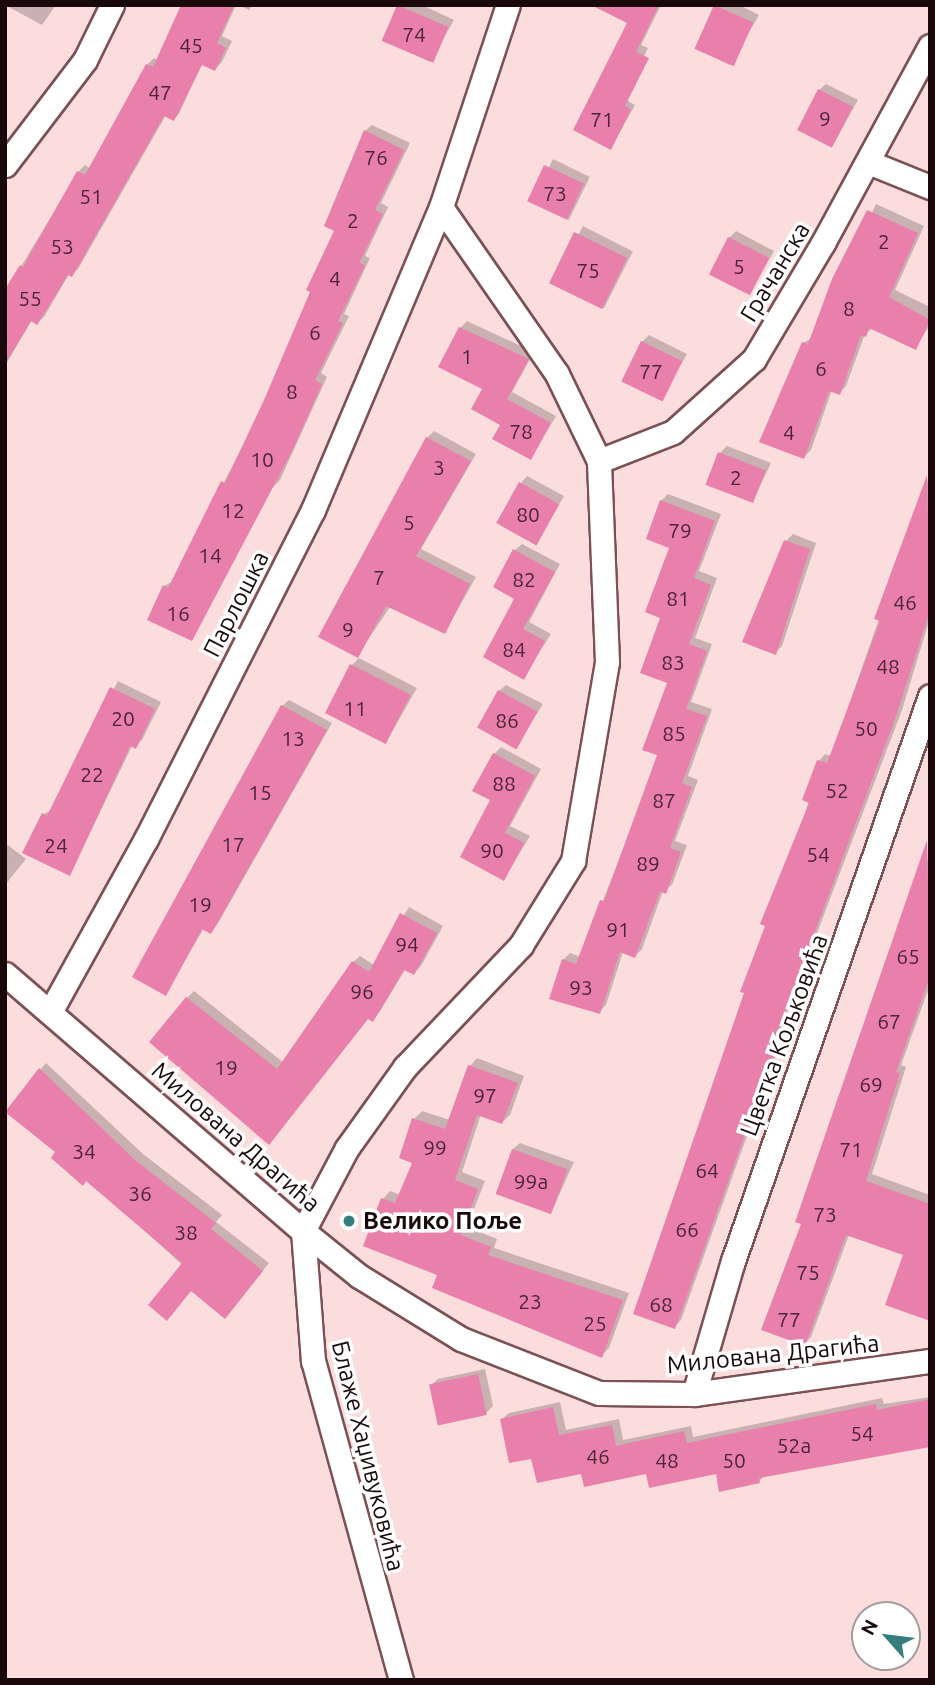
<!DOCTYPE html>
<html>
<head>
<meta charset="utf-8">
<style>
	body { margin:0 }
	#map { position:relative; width:935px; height:1685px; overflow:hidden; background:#fcddde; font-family:Ubuntu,sans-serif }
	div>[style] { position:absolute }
	.shadow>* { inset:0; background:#0003; transform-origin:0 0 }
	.building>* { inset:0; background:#e97fab; transform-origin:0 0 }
	.roads { filter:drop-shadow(2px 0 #7c5154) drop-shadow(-2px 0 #7c5154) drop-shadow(0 2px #7c5154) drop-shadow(0 -2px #7c5154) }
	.minor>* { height:23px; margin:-11.5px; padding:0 11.5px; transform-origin:11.5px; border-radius:11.5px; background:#fff }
	.dots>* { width:19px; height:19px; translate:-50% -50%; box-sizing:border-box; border:4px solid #fff; border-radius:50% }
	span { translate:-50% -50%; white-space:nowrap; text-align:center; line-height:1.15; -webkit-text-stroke:7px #fff; paint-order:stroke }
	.number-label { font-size:21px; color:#4d2633 }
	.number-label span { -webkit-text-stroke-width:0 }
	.street-label { font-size:24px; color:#19090b }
	.poi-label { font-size:24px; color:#19090b; font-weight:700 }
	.left { translate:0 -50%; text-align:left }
	.frame { position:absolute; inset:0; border:7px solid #19090b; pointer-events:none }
	.north { position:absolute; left:851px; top:1601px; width:70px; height:70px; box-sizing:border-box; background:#fff; border:2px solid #a39d9d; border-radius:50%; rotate:298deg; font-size:19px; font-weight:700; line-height:28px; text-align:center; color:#19090b }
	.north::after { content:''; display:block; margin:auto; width:24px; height:32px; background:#357e7e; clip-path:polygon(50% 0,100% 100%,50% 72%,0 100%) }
</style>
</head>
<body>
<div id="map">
	<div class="shadow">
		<i style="clip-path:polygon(5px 5px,56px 5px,42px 25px)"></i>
		<i style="clip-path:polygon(186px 5px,236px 5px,222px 36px,232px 41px,222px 62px,215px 69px,205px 56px,179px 114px,173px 119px,166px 115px,78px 269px,69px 274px,44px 317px,37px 323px,32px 320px,5px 366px,5px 293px,78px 172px,85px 165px,91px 169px,147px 65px,154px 58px,158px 60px)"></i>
		<i style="clip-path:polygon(238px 5px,253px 5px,249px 10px)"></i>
		<i style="clip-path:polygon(399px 5px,422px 5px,454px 20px,430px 62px,382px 39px)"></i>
		<i style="clip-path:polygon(600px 5px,661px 5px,641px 45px,648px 48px,623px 98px,635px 105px,611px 148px,629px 22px)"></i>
		<i style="clip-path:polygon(716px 5px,739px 5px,759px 15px,730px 65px,695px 48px)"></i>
		<i style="clip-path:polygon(826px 84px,858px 100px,833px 145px,819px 90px)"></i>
		<i style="clip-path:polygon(372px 125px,410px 143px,381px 203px,388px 207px,365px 256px,370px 258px,344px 314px,349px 316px,321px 373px,327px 377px,280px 480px,273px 487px,192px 639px,164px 586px,173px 581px,266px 401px,337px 230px,365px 131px)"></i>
		<i style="left:553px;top:159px;width:41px;height:48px;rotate:26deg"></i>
		<i style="clip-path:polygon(876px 204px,924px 226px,895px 290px,930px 307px,930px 325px,915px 348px,873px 328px,865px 334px,846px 386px,839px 393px,832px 390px,811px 450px,804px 457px,803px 343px,813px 337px)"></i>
		<i style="left:583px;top:226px;width:56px;height:64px;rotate:27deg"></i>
		<i style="clip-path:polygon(736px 231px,774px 251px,751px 292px,729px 238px)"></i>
		<i style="clip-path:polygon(467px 321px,534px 352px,512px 392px,556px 416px,531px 458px,502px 424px,484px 389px,460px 328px)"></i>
		<i style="clip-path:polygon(649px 335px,687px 354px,661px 399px,642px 342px)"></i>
		<i style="clip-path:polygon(434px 431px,476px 454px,421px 549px,476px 577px,445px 632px,392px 604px,357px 656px,427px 438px)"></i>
		<i style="clip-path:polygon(727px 446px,771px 463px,753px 501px,720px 453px)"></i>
		<i style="clip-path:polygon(930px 473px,930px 618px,902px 710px,782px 1025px,786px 1027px,681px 1320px,674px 1327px,819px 761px,825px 754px,831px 756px)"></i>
		<i style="clip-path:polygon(527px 476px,564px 496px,536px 543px,521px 483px)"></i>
		<i style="clip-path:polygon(668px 494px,721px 514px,699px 571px,717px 578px,695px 638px,712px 644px,691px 702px,712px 709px,688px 776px,698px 780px,675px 841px,687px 845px,672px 885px,663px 891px,642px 949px,635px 956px,623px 952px,606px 1005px,599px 1012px,563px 960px,570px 953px,581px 957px,660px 754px,669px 682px,663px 617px,671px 547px,661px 501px)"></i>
		<i style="clip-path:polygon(793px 534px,816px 543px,782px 646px,775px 653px,786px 541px)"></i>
		<i style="clip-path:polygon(522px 544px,560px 564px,529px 622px,551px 634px,524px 677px,515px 550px)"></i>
		<i style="clip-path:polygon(359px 658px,417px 688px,385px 744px,352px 665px)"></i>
		<i style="clip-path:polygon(118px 681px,161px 702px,142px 740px,132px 746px,70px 874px,43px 815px,52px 809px)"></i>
		<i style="clip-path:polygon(506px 685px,543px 704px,516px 747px,499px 691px)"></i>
		<i style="clip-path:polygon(289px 700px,332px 723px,217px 925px,211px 932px,204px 928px,166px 993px,282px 706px)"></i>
		<i style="clip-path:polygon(501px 747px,541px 769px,510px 826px,530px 836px,504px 879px,493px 800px,494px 754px)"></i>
		<i style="clip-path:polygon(5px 843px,26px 859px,5px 885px)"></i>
		<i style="clip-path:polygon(930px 852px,930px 985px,901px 1065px,906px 1067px,872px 1174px,930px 1195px,930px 1319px,905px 1254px,849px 1235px,811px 1337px,804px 1344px,803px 1223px)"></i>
		<i style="clip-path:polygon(409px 907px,443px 926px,421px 966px,414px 973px,406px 968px,379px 1013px,369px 1017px,276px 1135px,187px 998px,194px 991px,284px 1063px,353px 962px,360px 956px,374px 965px)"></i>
		<i style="clip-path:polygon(477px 1058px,524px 1076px,510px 1115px,502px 1122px,481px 1114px,462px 1172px,485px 1181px,467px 1227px,497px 1239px,494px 1248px,629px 1293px,609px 1348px,601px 1356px,439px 1274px,383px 1199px,390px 1191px,401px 1195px,415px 1161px,414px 1119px,422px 1111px,450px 1120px,470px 1066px)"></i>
		<i style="clip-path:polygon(46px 1063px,143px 1154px,222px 1215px,216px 1222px,269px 1263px,232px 1310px,58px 1152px,40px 1070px)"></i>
		<i style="clip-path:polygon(520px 1143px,574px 1162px,551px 1213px,513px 1149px)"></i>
		<i style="clip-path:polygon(485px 1369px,493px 1406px,486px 1413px,431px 1385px,438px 1379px)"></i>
		<i style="clip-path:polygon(930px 1397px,930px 1443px,766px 1475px,759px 1481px,717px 1472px,582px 1472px,533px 1457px,502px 1419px,509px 1413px,560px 1402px,566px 1430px,619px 1419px,623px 1440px,691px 1426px,693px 1437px,882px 1398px,884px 1404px)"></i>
	</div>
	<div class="building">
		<i style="clip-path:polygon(181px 5px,234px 5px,217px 43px,226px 48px,215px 71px,202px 65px,174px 121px,164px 116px,72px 277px,68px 275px,37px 325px,31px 321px,5px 364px,5px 289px,20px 265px,23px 267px,77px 171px,85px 175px,146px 64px,153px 67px)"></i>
		<i style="left:397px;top:5px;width:56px;height:39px;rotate:23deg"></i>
		<i style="clip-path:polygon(591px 5px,659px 5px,636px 52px,649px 58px,625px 106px,631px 109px,611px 150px,573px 130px,627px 23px)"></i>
		<i style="left:714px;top:5px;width:43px;height:48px;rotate:24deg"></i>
		<i style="left:818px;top:89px;width:39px;height:46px;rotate:27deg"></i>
		<i style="clip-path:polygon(364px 130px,404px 150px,375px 210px,383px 214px,359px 263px,365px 265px,338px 321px,343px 323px,315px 380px,322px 384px,293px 449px,192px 641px,147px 620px,163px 585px,168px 588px,221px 481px,225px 483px,264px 400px,310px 292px,306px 290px,334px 231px,324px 226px)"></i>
		<i style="left:544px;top:165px;width:44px;height:40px;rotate:25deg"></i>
		<i style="clip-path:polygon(867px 210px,918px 233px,889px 297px,930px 320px,916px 350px,869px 328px,866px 337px,861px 335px,840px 395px,829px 391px,804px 459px,759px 442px,802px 342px,808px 344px,832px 279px)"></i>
		<i style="left:574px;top:232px;width:59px;height:57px;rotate:26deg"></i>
		<i style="left:728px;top:237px;width:46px;height:42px;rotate:27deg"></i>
		<i style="clip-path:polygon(459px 327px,529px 359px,507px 399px,551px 423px,531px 460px,492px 439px,500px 425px,471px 409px,482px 389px,438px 367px)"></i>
		<i style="left:641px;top:341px;width:46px;height:45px;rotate:26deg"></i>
		<i style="clip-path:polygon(426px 437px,471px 461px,416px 556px,470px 584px,445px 634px,386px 606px,358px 658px,318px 637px)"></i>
		<i style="left:718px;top:452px;width:51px;height:35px;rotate:21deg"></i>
		<i style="clip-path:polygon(927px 475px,930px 611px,895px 719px,777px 1032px,781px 1034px,675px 1329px,633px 1314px,744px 993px,740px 992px,765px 926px,760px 924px,809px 803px,802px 800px,817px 760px,827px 763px,850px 702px,880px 621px,874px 619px)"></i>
		<i style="left:519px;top:482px;width:46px;height:47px;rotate:29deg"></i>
		<i style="clip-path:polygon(660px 500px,715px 521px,694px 578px,711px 585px,689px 644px,707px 651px,686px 709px,707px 716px,682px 783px,692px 787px,670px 848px,681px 852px,666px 894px,660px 891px,635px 958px,620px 952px,600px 1014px,549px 999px,562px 959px,576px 964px,600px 900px,604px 901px,657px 755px,642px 750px,667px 683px,640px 673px,660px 618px,645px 612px,669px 548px,646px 539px)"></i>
		<i style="clip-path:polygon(784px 540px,810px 549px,776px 655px,742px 642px)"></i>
		<i style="clip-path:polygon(513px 549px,555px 572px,523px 629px,545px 641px,524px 680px,483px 657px,514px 599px,493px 587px)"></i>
		<i style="left:350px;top:664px;width:68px;height:55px;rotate:27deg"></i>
		<i style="clip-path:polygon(110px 687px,155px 709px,136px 749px,130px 746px,70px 876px,22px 853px,42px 813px,47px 816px)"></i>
		<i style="left:498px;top:690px;width:45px;height:43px;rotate:29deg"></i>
		<i style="clip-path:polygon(281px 705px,327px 730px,211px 934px,202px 929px,166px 996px,132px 977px)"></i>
		<i style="clip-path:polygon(493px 753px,535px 776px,505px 833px,524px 843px,504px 881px,460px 857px,490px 800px,472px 791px)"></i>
		<i style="clip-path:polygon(927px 840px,930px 976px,896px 1072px,900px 1073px,866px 1181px,930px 1204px,930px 1321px,885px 1305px,903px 1255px,846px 1235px,805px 1346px,761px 1330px,801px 1224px,795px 1222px)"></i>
		<i style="clip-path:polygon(400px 913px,437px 933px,414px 975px,404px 970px,373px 1022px,368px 1019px,269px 1145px,149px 1042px,186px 997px,277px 1069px,352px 961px,369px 972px)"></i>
		<i style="clip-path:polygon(468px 1065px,518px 1083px,502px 1124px,477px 1115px,455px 1180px,478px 1189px,461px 1235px,491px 1247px,488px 1255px,623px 1300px,602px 1358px,432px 1288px,437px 1275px,363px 1246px,381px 1198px,395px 1203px,412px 1163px,399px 1158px,412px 1118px,445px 1129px)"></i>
		<i style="clip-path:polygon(39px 1068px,136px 1161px,216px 1223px,211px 1229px,263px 1271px,225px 1319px,191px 1291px,167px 1321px,148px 1305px,182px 1263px,86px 1181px,83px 1186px,51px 1158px,55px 1152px,5px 1112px)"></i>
		<i style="left:512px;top:1149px;width:59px;height:48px;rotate:20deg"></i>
		<i style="left:478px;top:1374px;width:42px;height:50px;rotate:78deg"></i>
		<i style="clip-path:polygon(930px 1399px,930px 1447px,759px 1478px,760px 1483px,719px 1492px,716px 1474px,649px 1488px,646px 1474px,584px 1487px,581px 1474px,537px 1483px,531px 1459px,509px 1463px,500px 1419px,553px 1407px,559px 1435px,612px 1425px,616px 1446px,684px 1431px,687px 1443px,876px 1404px,877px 1410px)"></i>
	</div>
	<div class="roads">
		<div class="minor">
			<i style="left:868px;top:162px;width:67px;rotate:22deg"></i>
			<i style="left:5px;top:165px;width:132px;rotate:-52.7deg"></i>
			<i style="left:85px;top:60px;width:61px;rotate:-63.9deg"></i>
			<i style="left:599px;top:461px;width:79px;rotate:-21.4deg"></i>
			<i style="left:673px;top:432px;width:109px;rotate:-42deg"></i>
			<i style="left:754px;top:359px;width:135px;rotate:-59.3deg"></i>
			<i style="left:823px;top:243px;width:224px;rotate:-61.5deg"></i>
			<i style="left:5px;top:974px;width:394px;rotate:40.8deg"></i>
			<i style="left:303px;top:1231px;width:72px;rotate:38.8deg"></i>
			<i style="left:359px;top:1276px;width:120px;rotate:31.7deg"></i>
			<i style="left:461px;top:1339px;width:148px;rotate:21.4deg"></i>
			<i style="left:599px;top:1393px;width:95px;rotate:0.6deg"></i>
			<i style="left:694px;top:1394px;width:238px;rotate:-8deg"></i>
			<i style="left:50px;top:1012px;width:198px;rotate:-61deg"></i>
			<i style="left:146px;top:839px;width:369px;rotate:-63.1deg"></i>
			<i style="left:313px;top:510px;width:329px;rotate:-67.1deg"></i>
			<i style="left:694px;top:1394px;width:139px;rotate:-73.7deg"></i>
			<i style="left:733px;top:1261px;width:598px;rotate:-70.78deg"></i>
			<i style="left:401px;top:1680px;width:331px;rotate:-105.4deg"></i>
			<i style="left:313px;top:1361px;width:130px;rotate:-94.4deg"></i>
			<i style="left:303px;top:1231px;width:94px;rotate:-62.1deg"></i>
			<i style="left:347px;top:1148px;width:100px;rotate:-54.4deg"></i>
			<i style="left:405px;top:1067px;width:168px;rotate:-46.4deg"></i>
			<i style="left:521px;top:945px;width:99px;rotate:-58.2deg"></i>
			<i style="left:573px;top:861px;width:202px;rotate:-80.3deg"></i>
			<i style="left:607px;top:662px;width:201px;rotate:-92.3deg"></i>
			<i style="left:599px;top:461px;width:97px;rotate:-115.8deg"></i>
			<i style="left:557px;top:374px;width:203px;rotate:-124.8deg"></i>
			<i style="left:441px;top:207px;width:213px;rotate:-71.7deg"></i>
		</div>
	</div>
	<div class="dots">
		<i style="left:349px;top:1221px;background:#357e7e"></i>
	</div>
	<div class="number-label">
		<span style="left:414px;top:34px">74</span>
		<span style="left:191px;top:45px">45</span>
		<span style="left:160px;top:92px">47</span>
		<span style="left:825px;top:118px">9</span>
		<span style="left:602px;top:119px">71</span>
		<span style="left:376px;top:157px">76</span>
		<span style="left:555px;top:193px">73</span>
		<span style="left:91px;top:196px">51</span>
		<span style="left:353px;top:220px">2</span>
		<span style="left:884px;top:241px">2</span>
		<span style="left:62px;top:246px">53</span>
		<span style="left:739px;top:266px">5</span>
		<span style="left:588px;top:270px">75</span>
		<span style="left:335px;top:278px">4</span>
		<span style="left:30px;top:298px">55</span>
		<span style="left:849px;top:308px">8</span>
		<span style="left:315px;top:332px">6</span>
		<span style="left:467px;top:356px">1</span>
		<span style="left:821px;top:368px">6</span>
		<span style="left:651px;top:371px">77</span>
		<span style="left:292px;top:391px">8</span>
		<span style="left:521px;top:431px">78</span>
		<span style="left:789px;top:432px">4</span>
		<span style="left:262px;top:459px">10</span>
		<span style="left:439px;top:467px">3</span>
		<span style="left:736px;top:477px">2</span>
		<span style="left:233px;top:510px">12</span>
		<span style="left:528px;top:514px">80</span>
		<span style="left:409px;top:522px">5</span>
		<span style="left:680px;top:530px">79</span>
		<span style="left:210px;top:555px">14</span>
		<span style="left:379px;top:577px">7</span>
		<span style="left:524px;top:579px">82</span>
		<span style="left:678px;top:598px">81</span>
		<span style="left:905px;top:602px">46</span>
		<span style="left:178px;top:613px">16</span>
		<span style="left:348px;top:629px">9</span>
		<span style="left:514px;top:649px">84</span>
		<span style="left:673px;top:662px">83</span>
		<span style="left:888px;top:666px">48</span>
		<span style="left:355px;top:708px">11</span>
		<span style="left:123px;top:718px">20</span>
		<span style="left:507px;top:720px">86</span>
		<span style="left:866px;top:728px">50</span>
		<span style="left:674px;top:733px">85</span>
		<span style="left:293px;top:738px">13</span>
		<span style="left:92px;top:774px">22</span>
		<span style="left:504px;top:783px">88</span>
		<span style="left:837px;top:790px">52</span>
		<span style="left:260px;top:792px">15</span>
		<span style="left:664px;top:800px">87</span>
		<span style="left:233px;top:844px">17</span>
		<span style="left:56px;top:845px">24</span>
		<span style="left:492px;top:850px">90</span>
		<span style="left:818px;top:854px">54</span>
		<span style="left:648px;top:863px">89</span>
		<span style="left:200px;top:904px">19</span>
		<span style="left:618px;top:929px">91</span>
		<span style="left:407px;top:944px">94</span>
		<span style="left:908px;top:956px">65</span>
		<span style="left:581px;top:987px">93</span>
		<span style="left:362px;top:991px">96</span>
		<span style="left:889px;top:1021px">67</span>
		<span style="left:226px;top:1067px">19</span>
		<span style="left:871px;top:1084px">69</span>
		<span style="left:485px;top:1095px">97</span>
		<span style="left:435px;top:1147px">99</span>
		<span style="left:851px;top:1149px">71</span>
		<span style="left:84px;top:1151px">34</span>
		<span style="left:707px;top:1170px">64</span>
		<span style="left:531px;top:1181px">99a</span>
		<span style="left:140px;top:1193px">36</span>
		<span style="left:825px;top:1214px">73</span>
		<span style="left:687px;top:1229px">66</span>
		<span style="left:186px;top:1232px">38</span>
		<span style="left:808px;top:1272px">75</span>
		<span style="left:530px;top:1301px">23</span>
		<span style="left:661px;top:1304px">68</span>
		<span style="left:789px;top:1319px">77</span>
		<span style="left:595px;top:1323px">25</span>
		<span style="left:862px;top:1433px">54</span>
		<span style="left:794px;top:1445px">52a</span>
		<span style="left:598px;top:1456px">46</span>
		<span style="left:667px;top:1460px">48</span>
		<span style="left:734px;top:1460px">50</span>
	</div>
	<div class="street-label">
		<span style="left:775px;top:272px;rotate:-59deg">Грачанска</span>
		<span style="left:236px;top:604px;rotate:-63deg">Парлошка</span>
		<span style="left:784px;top:1035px;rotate:-70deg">Цветка Кољковића</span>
		<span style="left:236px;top:1137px;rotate:41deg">Милована Драгића</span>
		<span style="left:773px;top:1354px;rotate:-6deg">Милована Драгића</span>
		<span style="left:368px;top:1456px;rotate:76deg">Блаже Хаџивуковића</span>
	</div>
	<div class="poi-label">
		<span class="left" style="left:363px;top:1221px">Велико Поље</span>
	</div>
	<div class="frame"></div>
	<div class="north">N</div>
</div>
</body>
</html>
